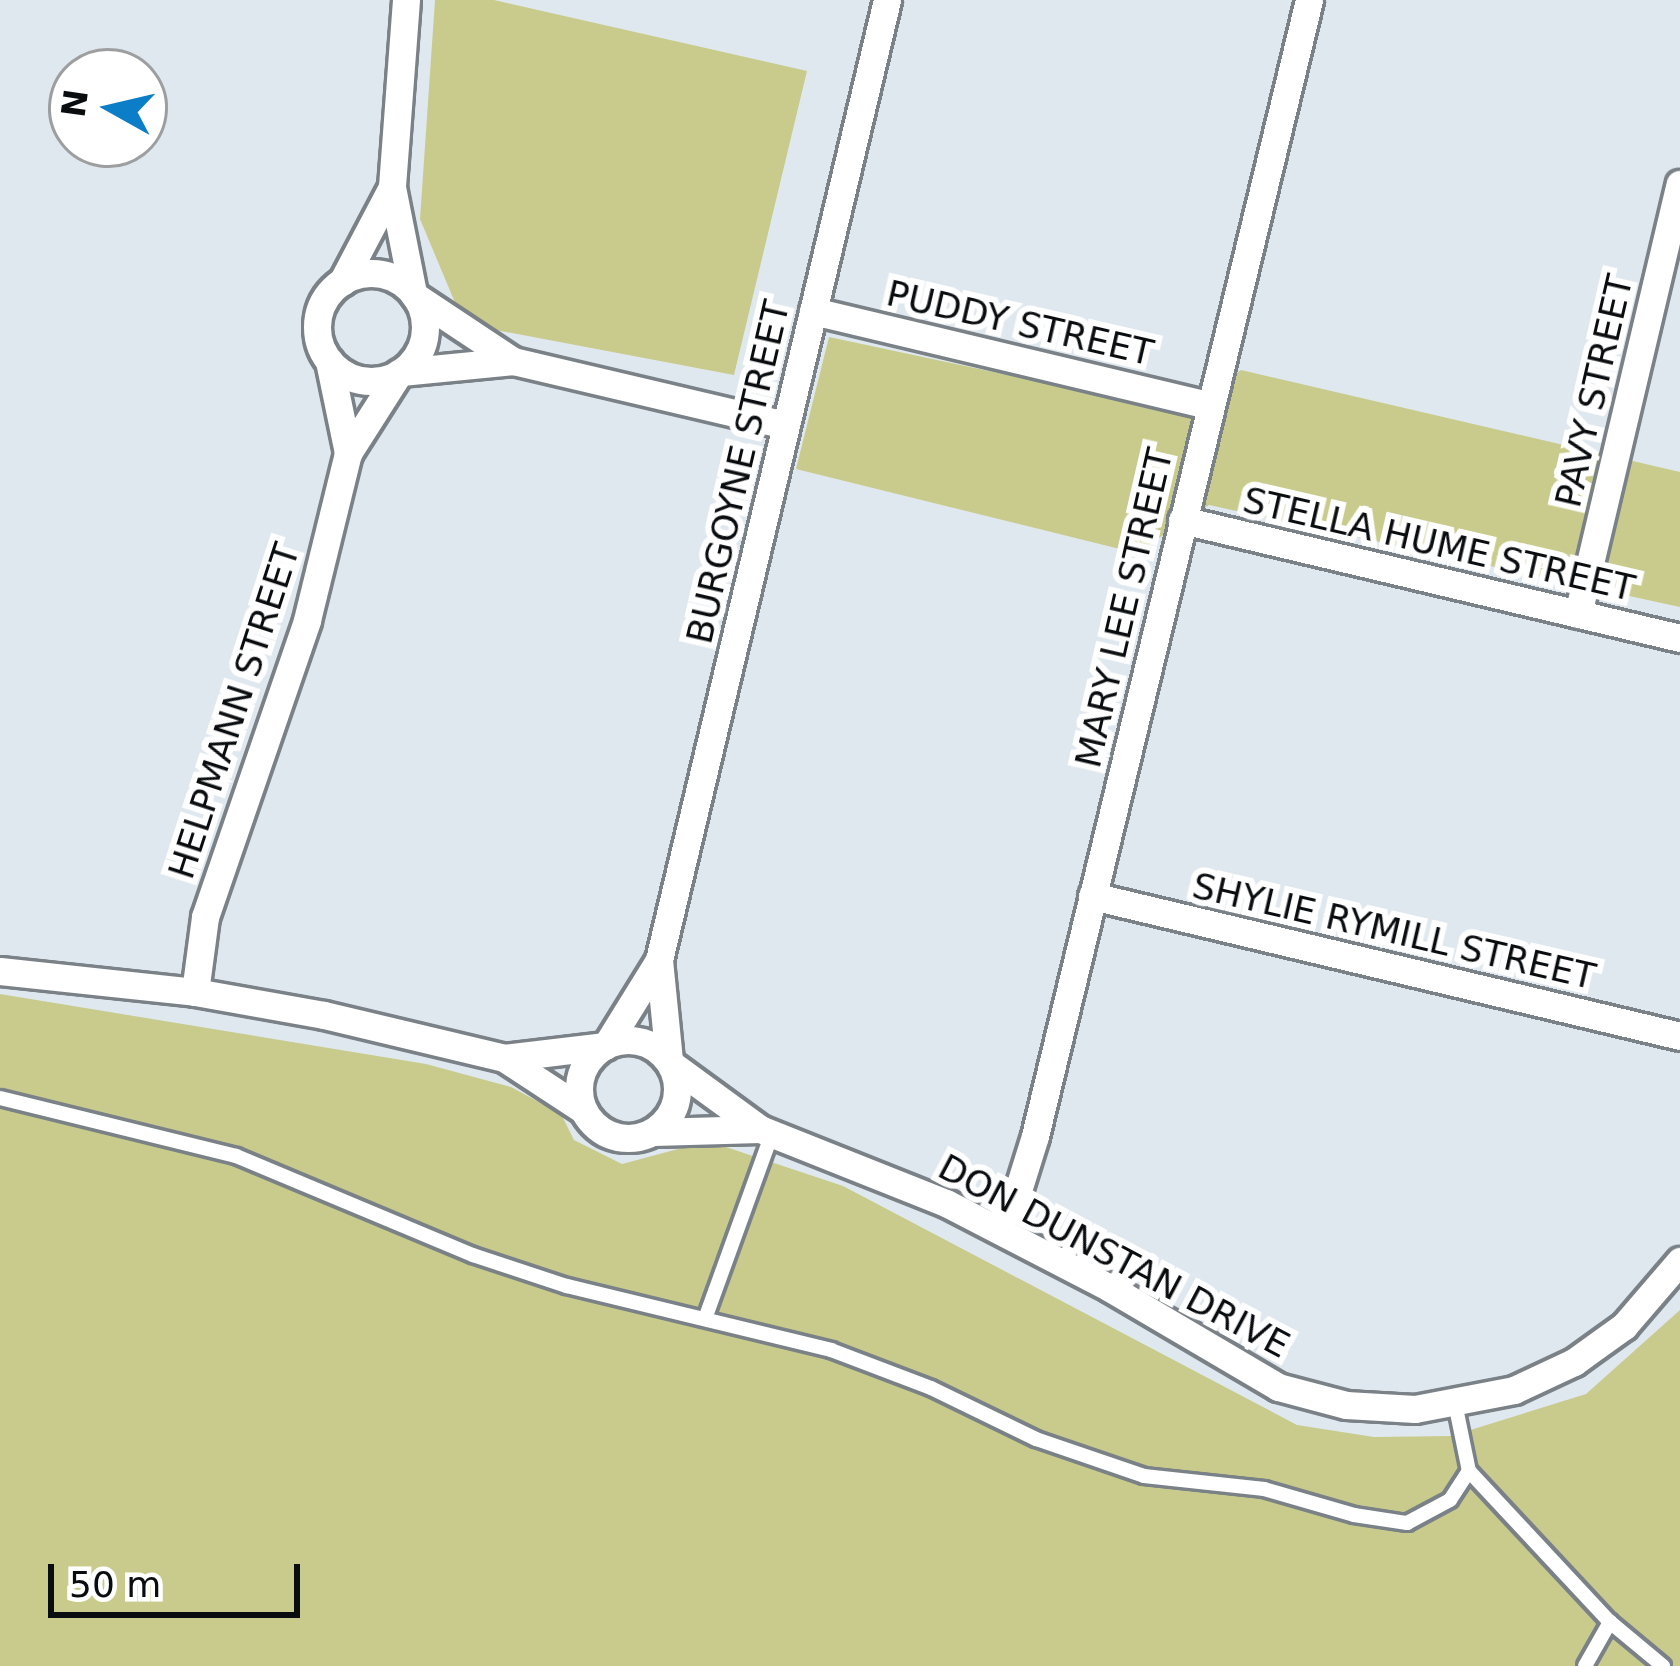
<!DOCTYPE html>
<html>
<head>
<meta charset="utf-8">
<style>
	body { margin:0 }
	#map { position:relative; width:1680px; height:1666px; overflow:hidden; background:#e0e8ef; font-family:"DejaVu Sans",sans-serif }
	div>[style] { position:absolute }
	.green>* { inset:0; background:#c8cb8b }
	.roads { filter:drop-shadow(3px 0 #7a8187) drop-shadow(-3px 0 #7a8187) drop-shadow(0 3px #7a8187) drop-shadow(0 -3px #7a8187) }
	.lane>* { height:14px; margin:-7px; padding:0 7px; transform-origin:7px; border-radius:7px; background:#fff }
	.street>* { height:27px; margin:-13.5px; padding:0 13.5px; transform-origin:13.5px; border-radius:13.5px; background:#fff }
	.street>.ring { margin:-13.5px; padding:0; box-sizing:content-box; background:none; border:27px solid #fff; border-radius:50% }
	span { translate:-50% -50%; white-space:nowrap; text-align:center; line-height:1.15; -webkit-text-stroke:12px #fff; paint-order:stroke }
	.street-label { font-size:36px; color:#0a0d0f }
	.north { position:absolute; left:48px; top:48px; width:120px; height:120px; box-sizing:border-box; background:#fff; border:3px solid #9d9e9f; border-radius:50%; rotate:278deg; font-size:33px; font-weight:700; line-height:48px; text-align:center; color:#0a0d0f }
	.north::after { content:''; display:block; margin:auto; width:42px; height:54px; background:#0b7ec7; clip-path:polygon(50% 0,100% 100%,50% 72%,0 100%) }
	.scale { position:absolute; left:48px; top:1564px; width:252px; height:54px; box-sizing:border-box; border:6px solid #0a0d0f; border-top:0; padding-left:15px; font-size:36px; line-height:42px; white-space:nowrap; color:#0a0d0f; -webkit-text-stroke:9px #fff; paint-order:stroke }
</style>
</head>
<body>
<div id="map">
	<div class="green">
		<i style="clip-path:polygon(435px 0,494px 0,807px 71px,734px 375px,464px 324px,420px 219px)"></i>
		<i style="clip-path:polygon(829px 337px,1182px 412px,1241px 370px,1680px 472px,1680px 607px,1209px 505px,1136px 553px,796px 469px)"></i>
		<i style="clip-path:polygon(0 994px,426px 1064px,511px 1087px,561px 1114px,574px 1140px,622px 1164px,708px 1141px,843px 1186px,1297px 1425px,1374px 1437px,1451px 1436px,1586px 1394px,1680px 1310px,1680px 1666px,0 1666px)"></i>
	</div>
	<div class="roads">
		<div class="lane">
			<i style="left:0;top:1098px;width:243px;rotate:13.8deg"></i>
			<i style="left:236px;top:1156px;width:257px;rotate:22.7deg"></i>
			<i style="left:473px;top:1255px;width:99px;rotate:18.3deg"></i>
			<i style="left:567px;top:1286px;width:272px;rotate:13.6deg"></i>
			<i style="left:831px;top:1350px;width:107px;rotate:20.8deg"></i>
			<i style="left:931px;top:1388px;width:117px;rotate:25.9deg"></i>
			<i style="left:1036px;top:1439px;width:114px;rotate:18.9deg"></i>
			<i style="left:1144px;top:1476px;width:121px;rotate:6.2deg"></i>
			<i style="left:1264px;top:1489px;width:94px;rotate:16.1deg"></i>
			<i style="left:1354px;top:1515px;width:54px;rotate:8.6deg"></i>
			<i style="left:1407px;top:1523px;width:49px;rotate:-28.1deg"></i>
			<i style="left:1450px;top:1500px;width:35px;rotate:-57deg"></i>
			<i style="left:706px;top:1316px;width:194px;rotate:-70.1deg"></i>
			<i style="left:1455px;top:1403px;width:69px;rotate:78.4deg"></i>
			<i style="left:1469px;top:1471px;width:207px;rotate:47deg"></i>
			<i style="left:1610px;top:1622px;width:69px;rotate:39.7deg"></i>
			<i style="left:1585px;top:1666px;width:51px;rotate:-60.4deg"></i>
		</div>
		<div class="street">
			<i style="left:406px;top:0;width:188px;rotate:94.3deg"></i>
			<i style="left:392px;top:187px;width:108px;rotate:78.8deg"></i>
			<i class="ring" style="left:317px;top:273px;width:81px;height:81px"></i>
			<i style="left:342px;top:282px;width:107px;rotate:-62.2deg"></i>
			<i style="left:415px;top:296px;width:118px;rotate:33.6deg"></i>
			<i style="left:813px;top:311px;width:407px;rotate:13.4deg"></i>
			<i style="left:329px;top:361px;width:94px;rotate:78.3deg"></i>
			<i style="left:401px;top:372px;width:113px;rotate:-5.6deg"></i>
			<i style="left:513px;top:361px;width:280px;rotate:13.2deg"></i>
			<i style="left:1182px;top:520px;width:512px;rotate:13.33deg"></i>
			<i style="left:1578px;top:614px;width:442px;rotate:-76.7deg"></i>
			<i style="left:1092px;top:896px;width:604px;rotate:13.39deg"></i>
			<i style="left:659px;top:960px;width:101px;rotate:84.3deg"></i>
			<i style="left:0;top:971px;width:196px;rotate:6.1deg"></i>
			<i style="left:195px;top:992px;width:131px;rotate:10.1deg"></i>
			<i style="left:324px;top:1015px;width:185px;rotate:13.4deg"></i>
			<i style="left:504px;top:1058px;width:93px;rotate:33.2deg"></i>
			<i style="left:195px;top:992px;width:76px;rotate:-82.4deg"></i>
			<i style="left:205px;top:917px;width:314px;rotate:-71deg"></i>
			<i style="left:307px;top:620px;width:172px;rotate:-76.2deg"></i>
			<i style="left:348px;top:453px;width:95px;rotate:-57.5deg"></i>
			<i class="ring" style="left:579px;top:1040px;width:71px;height:71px"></i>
			<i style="left:607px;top:1044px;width:99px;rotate:-58.2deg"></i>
			<i style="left:659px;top:960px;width:987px;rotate:-76.64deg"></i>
			<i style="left:504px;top:1058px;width:102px;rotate:-6.8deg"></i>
			<i style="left:671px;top:1064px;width:110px;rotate:36.1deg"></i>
			<i style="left:760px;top:1129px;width:200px;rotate:21.7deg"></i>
			<i style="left:946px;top:1203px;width:185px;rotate:27.4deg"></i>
			<i style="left:1110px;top:1288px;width:195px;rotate:30.5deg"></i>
			<i style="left:1278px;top:1387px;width:70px;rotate:14.8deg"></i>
			<i style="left:1346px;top:1405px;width:69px;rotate:3.3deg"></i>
			<i style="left:1415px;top:1409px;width:101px;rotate:-10.9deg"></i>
			<i style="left:1514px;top:1390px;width:66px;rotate:-25deg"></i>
			<i style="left:1574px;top:1362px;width:62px;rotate:-35.8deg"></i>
			<i style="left:1624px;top:1326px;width:86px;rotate:-49.3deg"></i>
			<i style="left:653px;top:1132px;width:107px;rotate:-1.6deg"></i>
			<i style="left:997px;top:1227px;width:36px;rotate:-58deg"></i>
			<i style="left:1016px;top:1197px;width:64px;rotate:-72.7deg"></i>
			<i style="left:1035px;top:1136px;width:1169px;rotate:-76.44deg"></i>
		</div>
	</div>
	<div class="street-label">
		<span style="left:1020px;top:323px;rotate:13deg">PUDDY STREET</span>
		<span style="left:1594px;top:391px;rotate:-77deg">PAVY STREET</span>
		<span style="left:738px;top:472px;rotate:-77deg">BURGOYNE STREET</span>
		<span style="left:1439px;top:544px;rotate:13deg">STELLA HUME STREET</span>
		<span style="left:1124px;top:608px;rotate:-77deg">MARY LEE STREET</span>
		<span style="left:234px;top:711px;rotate:-72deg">HELPMANN STREET</span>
		<span style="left:1394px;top:931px;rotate:13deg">SHYLIE RYMILL STREET</span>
		<span style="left:1114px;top:1256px;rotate:28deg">DON DUNSTAN DRIVE</span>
	</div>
	<div class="north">N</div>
	<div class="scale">50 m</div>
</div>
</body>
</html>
